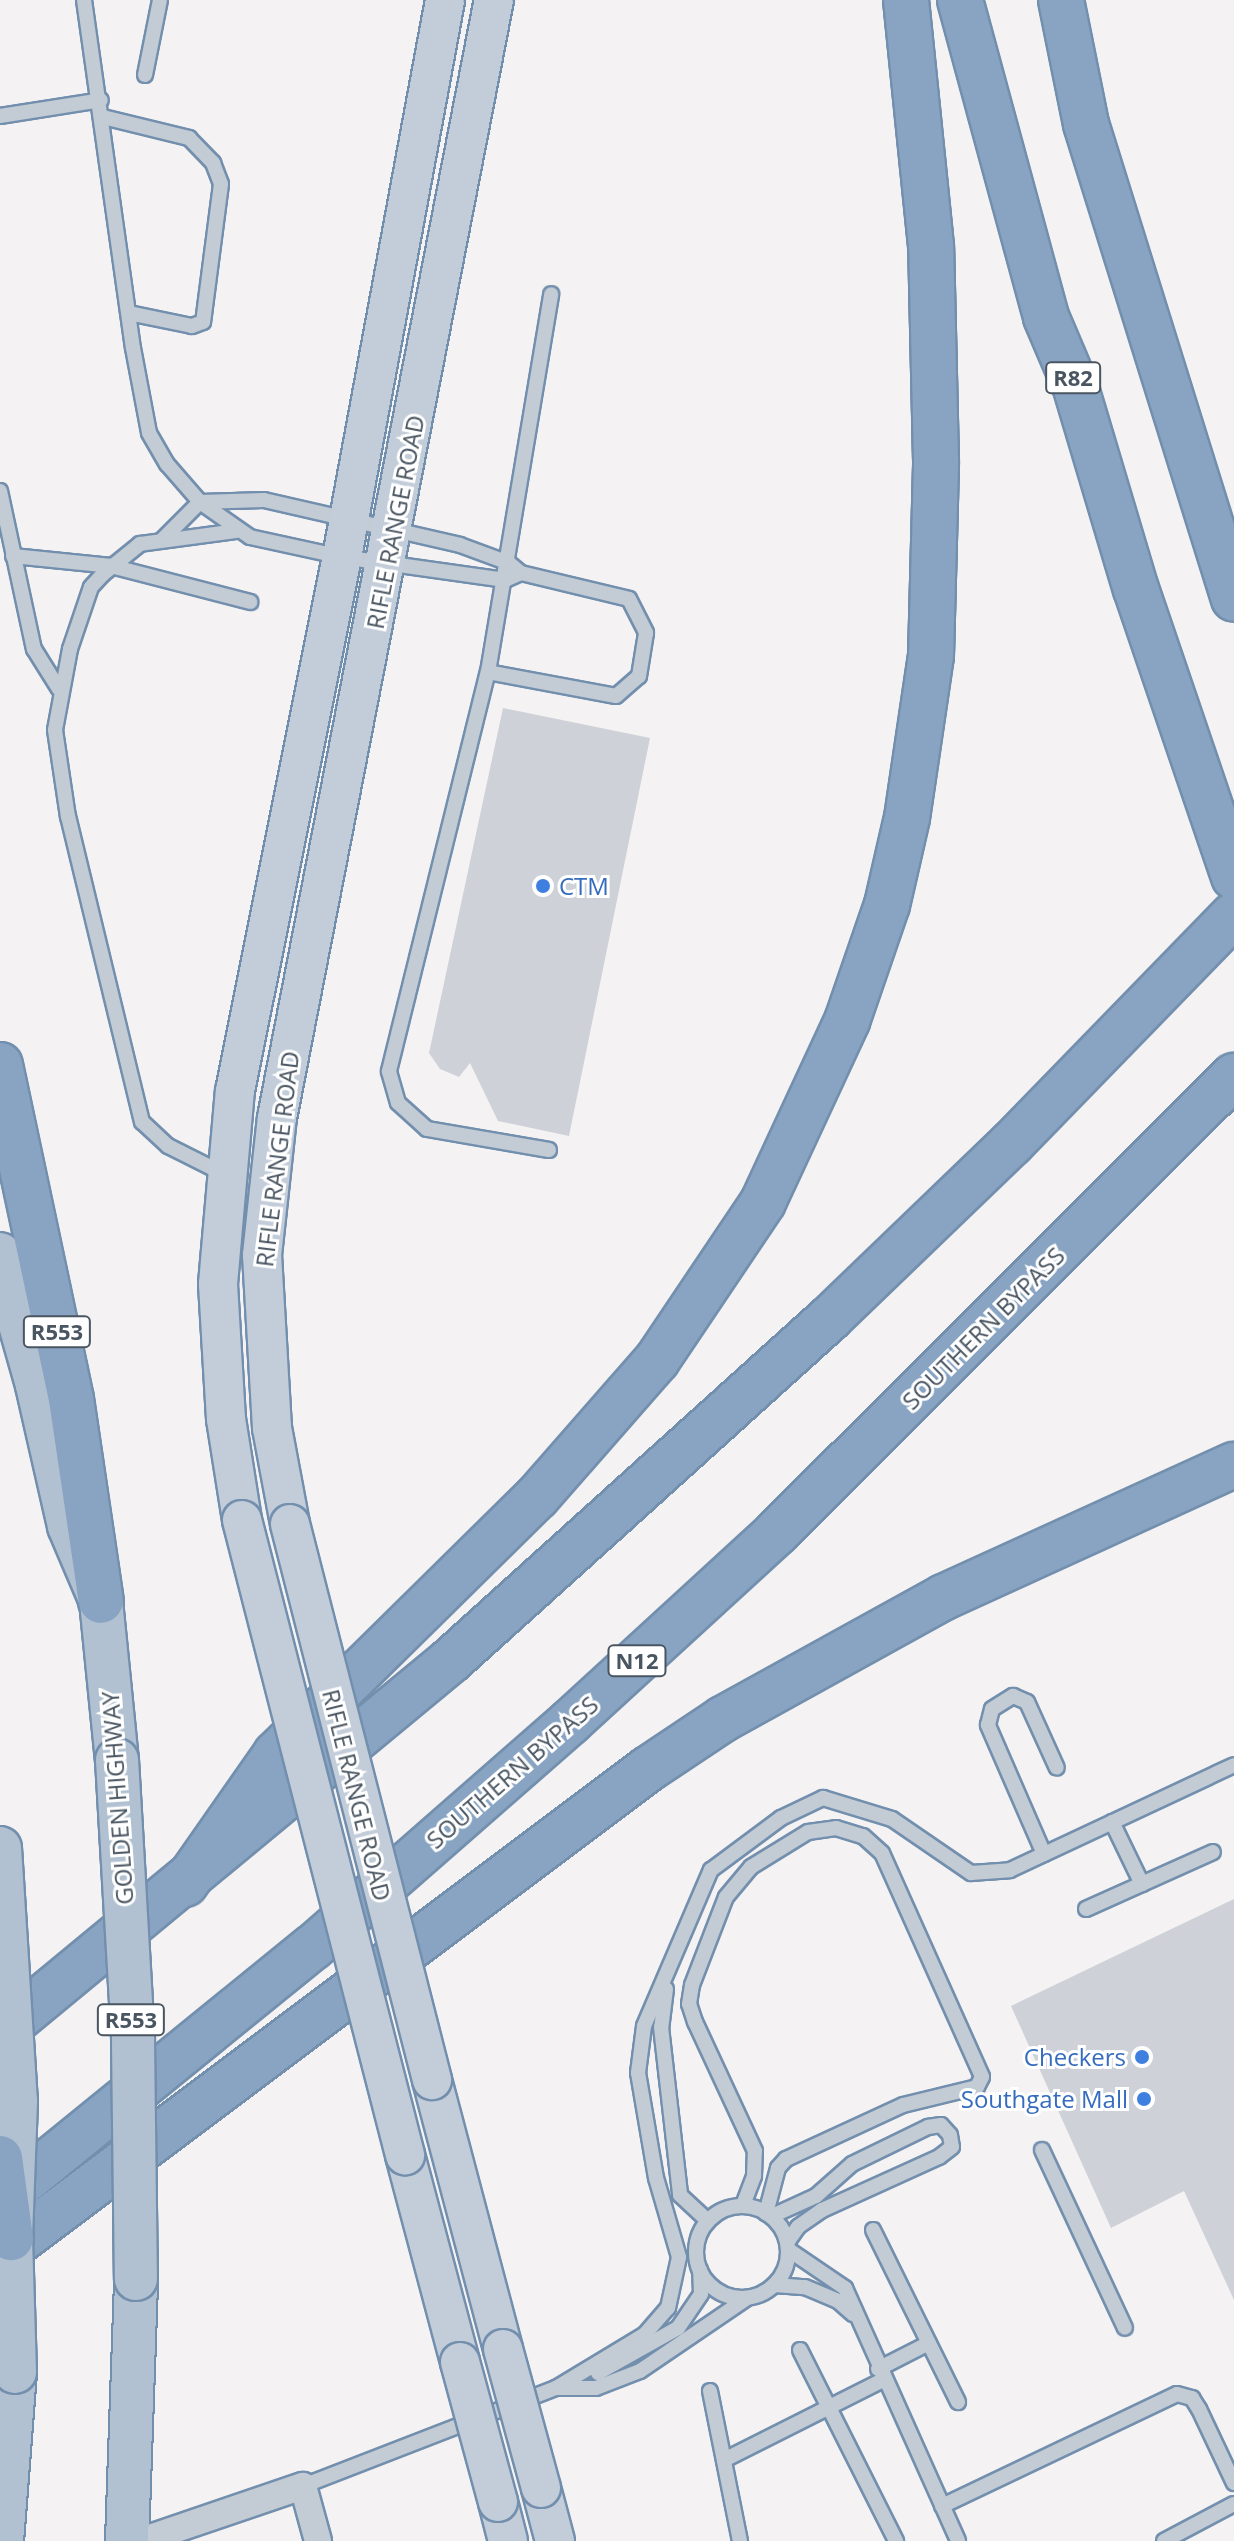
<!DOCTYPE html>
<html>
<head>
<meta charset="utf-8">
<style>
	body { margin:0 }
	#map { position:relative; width:1234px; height:2541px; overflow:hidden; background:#f4f2f2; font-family:"Open Sans",sans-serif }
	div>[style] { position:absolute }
	.building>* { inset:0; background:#ced1d7 }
	.roads { filter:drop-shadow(2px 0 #738fae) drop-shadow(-2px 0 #738fae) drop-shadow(0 2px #738fae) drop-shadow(0 -2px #738fae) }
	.service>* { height:14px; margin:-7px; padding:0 7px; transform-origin:7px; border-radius:7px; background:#c3ccd4 }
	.service>.ring { margin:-7px; padding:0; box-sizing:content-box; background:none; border:14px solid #c3ccd4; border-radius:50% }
	.minor>* { height:26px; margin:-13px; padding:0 13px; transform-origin:13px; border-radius:13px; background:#c3ccd4 }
	.secondary>* { height:38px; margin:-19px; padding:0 19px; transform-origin:19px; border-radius:19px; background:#c3cdd9 }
	.primary>* { height:42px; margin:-21px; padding:0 21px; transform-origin:21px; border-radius:21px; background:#b1c1d1 }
	.motorway>* { height:44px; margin:-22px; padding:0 22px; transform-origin:22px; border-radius:22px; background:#88a4c2 }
	.bridges { filter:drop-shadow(2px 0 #738fae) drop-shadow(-2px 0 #738fae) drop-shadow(0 2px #738fae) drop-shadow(0 -2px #738fae) }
	.secondary-bridge>* { height:38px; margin:-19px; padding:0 19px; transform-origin:19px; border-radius:19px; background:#c3cdd9 }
	.primary-bridge>* { height:42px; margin:-21px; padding:0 21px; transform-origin:21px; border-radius:21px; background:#b1c1d1 }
	.motorway-bridge>* { height:44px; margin:-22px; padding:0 22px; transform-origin:22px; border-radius:22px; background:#88a4c2 }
	.dots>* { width:22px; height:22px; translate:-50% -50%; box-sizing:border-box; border:4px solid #fff; border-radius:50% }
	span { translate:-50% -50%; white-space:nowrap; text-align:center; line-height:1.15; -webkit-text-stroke:6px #fff; paint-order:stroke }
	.shield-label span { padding:2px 6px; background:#fff; border:2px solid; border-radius:6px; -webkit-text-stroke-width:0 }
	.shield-label { font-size:22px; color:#495561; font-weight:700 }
	.street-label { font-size:24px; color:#495561 }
	.shop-label { font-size:24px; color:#366cbe }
	.left { translate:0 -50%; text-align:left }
	.right { translate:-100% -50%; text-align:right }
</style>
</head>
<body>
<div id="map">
	<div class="building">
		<i style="clip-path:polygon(503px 708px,650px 738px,569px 1136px,498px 1121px,470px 1063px,459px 1077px,440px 1069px,429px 1053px)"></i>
		<i style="clip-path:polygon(1234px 1899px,1234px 2300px,1184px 2191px,1111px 2228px,1011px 2006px)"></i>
	</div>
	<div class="roads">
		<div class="service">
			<i style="left:84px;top:0;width:351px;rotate:82deg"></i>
			<i style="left:133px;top:348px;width:86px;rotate:79.3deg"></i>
			<i style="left:149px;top:433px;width:36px;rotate:60deg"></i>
			<i style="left:167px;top:464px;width:50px;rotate:49deg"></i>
			<i style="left:200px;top:502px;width:61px;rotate:35deg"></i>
			<i style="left:250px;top:537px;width:94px;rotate:12.3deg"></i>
			<i style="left:342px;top:557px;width:165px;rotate:8deg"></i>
			<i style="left:505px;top:580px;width:17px;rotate:-24deg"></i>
			<i style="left:145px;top:75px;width:76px;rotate:-78.7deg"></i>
			<i style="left:0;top:116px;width:102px;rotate:-9deg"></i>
			<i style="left:103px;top:117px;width:89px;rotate:13.7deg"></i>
			<i style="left:189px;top:138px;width:35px;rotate:46deg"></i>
			<i style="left:213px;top:163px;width:22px;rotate:69deg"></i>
			<i style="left:221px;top:184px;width:139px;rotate:97.4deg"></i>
			<i style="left:203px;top:322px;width:12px;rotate:160deg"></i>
			<i style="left:192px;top:326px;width:64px;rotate:-168.3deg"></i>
			<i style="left:0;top:491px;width:162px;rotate:77.9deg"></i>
			<i style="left:34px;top:649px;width:47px;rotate:58deg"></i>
			<i style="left:200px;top:502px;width:64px;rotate:-1.8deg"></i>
			<i style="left:264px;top:500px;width:201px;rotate:12.9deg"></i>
			<i style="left:460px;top:545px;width:52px;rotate:20.2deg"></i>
			<i style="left:509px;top:563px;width:16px;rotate:40deg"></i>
			<i style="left:521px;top:573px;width:111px;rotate:13.5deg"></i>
			<i style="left:629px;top:599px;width:38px;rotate:63deg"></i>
			<i style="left:646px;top:633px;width:44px;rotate:99.2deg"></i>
			<i style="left:639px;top:676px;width:30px;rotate:139deg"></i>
			<i style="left:616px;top:696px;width:130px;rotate:-169.4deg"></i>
			<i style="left:162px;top:540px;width:54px;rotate:-45deg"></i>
			<i style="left:13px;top:556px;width:99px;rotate:5.8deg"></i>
			<i style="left:111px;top:566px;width:144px;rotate:14.5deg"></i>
			<i style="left:549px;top:1150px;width:124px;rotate:-170.2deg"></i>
			<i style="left:427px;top:1129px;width:39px;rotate:-138deg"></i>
			<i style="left:398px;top:1103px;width:33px;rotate:-106deg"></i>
			<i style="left:389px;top:1071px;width:411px;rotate:-76.1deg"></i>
			<i style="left:488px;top:672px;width:383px;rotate:-80.5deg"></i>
			<i style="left:224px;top:1174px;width:63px;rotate:-153.4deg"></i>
			<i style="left:168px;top:1146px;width:35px;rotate:-137deg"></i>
			<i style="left:142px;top:1122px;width:314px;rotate:-103.6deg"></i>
			<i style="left:68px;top:817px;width:88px;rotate:-98.5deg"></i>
			<i style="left:55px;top:730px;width:82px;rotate:-79.5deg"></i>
			<i style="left:70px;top:649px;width:65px;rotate:-71.3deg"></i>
			<i style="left:91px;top:587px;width:18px;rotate:-47deg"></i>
			<i style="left:103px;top:574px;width:48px;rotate:-39deg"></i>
			<i style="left:140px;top:544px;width:97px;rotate:-7.7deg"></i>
			<i style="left:1112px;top:1822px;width:69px;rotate:64.2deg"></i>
			<i style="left:1044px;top:1854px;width:141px;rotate:-113.5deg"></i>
			<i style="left:988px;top:1725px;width:16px;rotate:-76deg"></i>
			<i style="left:992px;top:1709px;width:25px;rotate:-32deg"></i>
			<i style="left:1013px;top:1696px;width:15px;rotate:23deg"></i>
			<i style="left:1027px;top:1702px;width:72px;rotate:65.6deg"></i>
			<i style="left:1086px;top:1909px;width:139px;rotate:-24.2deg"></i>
			<i style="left:666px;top:1989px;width:38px;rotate:97deg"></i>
			<i style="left:661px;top:2027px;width:169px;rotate:83.5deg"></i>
			<i style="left:680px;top:2195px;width:38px;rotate:43deg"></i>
			<i style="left:1042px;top:2150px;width:196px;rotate:65deg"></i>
			<i style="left:743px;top:2205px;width:31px;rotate:-69deg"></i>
			<i style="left:754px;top:2176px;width:25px;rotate:-88deg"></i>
			<i style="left:755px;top:2151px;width:142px;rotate:-114.9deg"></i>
			<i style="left:695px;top:2022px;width:19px;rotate:-108deg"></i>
			<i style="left:689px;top:2004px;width:19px;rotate:-81deg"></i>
			<i style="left:692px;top:1985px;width:94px;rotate:-68.9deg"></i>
			<i style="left:726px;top:1897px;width:39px;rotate:-50deg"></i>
			<i style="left:751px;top:1867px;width:67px;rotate:-31.6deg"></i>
			<i style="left:808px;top:1832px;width:28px;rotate:-8deg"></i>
			<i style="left:836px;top:1828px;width:28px;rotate:17deg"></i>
			<i style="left:863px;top:1836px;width:25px;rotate:42deg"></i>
			<i style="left:882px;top:1853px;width:245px;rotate:65.9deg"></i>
			<i style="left:982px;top:2077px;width:11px;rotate:117deg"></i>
			<i style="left:977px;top:2087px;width:76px;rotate:166.3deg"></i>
			<i style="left:903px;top:2105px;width:129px;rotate:155.2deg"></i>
			<i style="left:786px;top:2159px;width:12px;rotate:132deg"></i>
			<i style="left:778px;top:2168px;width:47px;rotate:104.9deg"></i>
			<i class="ring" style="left:696px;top:2206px;width:78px;height:78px"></i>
			<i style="left:772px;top:2216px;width:48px;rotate:-24.4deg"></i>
			<i style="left:816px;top:2196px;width:48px;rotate:-41.6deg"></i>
			<i style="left:852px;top:2164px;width:85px;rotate:-26deg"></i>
			<i style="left:928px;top:2127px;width:13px;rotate:-9deg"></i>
			<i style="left:941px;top:2125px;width:13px;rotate:48deg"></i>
			<i style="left:950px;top:2135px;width:12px;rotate:81deg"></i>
			<i style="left:952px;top:2147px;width:16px;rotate:142deg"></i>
			<i style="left:939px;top:2157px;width:128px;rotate:155.6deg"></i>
			<i style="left:822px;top:2210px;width:29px;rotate:145deg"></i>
			<i style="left:798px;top:2227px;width:19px;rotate:125deg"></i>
			<i style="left:873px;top:2230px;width:192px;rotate:63.7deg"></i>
			<i style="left:789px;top:2250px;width:68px;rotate:34.2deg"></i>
			<i style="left:845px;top:2288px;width:277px;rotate:65.9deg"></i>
			<i style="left:774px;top:2285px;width:31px;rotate:4deg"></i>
			<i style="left:805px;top:2287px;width:36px;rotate:23deg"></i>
			<i style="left:838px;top:2301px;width:20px;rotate:41deg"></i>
			<i style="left:800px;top:2350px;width:214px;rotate:63.3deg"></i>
			<i style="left:878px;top:2369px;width:57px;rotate:-27deg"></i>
			<i style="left:598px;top:2373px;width:92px;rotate:-29.4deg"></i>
			<i style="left:678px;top:2328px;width:41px;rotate:-55.9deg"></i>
			<i style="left:701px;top:2294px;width:24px;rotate:-92deg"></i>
			<i style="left:556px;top:2388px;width:104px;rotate:-31.2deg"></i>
			<i style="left:645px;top:2334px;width:35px;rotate:-49deg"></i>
			<i style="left:668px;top:2308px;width:52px;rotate:-77.8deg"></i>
			<i style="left:679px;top:2257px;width:82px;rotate:-106.2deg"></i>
			<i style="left:656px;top:2178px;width:107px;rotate:-99.7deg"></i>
			<i style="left:638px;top:2073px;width:47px;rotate:-82.7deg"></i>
			<i style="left:644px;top:2026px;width:170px;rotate:-66.8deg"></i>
			<i style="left:711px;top:1870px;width:87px;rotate:-36.6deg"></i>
			<i style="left:781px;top:1818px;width:47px;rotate:-25.5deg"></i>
			<i style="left:823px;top:1798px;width:72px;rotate:16.9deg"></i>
			<i style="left:892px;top:1819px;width:96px;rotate:34.4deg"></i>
			<i style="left:971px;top:1873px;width:39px;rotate:-4deg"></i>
			<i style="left:1010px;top:1870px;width:247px;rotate:-25.1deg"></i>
			<i style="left:556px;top:2388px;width:40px"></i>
			<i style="left:596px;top:2388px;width:47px;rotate:-21.1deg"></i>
			<i style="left:640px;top:2371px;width:128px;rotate:-34.2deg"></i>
			<i style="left:710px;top:2391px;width:153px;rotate:78.7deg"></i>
			<i style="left:724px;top:2460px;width:178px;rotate:-26.7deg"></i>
			<i style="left:303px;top:2486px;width:280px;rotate:-21.2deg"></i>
			<i style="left:942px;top:2506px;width:260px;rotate:-25.5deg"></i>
			<i style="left:1177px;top:2394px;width:16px;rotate:15deg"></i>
			<i style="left:1192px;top:2398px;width:13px;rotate:58deg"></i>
			<i style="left:1199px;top:2409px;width:82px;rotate:64.7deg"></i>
			<i style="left:1164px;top:2541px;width:79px;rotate:-27.9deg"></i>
		</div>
		<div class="minor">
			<i style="left:141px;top:2541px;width:171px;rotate:-18.8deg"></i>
			<i style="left:303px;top:2486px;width:57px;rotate:74.7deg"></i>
		</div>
		<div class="secondary">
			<i style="left:242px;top:1520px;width:102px;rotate:-99deg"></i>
			<i style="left:226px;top:1419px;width:135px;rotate:-93.4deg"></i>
			<i style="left:218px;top:1284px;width:194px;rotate:-85deg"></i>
			<i style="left:235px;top:1091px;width:545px;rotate:-78.67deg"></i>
			<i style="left:342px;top:557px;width:566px;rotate:-79.52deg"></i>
			<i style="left:290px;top:1524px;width:98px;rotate:-100.6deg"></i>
			<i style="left:272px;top:1428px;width:173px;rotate:-93.3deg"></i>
			<i style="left:262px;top:1255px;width:138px;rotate:-83.8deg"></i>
			<i style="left:277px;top:1118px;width:1139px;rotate:-79.02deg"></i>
			<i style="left:432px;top:2080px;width:278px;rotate:75.2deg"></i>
			<i style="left:405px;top:2155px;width:214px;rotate:75.1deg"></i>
			<i style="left:541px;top:2488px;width:55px;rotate:75.2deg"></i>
			<i style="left:498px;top:2502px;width:40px;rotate:75.6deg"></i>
		</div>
		<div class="primary">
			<i style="left:0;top:1254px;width:136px;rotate:74.2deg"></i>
			<i style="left:37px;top:1385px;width:145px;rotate:77.2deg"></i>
			<i style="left:69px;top:1526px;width:82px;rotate:66.9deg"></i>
			<i style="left:101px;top:1601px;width:160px;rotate:84.3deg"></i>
			<i style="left:2px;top:2541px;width:169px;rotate:-85.6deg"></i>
			<i style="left:127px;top:2541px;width:262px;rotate:-88deg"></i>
		</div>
		<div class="motorway">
			<i style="left:960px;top:0;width:328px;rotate:74.8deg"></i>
			<i style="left:1046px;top:317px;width:74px;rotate:66.9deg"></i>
			<i style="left:1075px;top:385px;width:213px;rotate:73.4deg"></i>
			<i style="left:1136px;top:589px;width:304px;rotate:71.2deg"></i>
			<i style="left:1061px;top:0;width:126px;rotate:78.6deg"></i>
			<i style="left:1086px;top:124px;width:497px;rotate:72.7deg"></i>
			<i style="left:0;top:1065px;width:341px;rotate:78deg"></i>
			<i style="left:71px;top:1399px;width:204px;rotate:81.6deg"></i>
			<i style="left:185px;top:1884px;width:159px;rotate:-55deg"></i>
			<i style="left:276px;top:1754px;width:366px;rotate:-44.6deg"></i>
			<i style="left:537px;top:1497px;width:182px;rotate:-48.8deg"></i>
			<i style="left:657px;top:1360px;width:190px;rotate:-56.1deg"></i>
			<i style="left:763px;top:1202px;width:200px;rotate:-65.1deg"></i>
			<i style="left:847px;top:1021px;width:123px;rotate:-71deg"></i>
			<i style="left:887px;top:905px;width:89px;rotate:-77.1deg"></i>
			<i style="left:907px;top:818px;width:164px;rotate:-81.6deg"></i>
			<i style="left:931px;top:656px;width:195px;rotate:-88.5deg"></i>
			<i style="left:936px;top:461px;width:215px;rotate:-91.3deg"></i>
			<i style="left:931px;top:246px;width:247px;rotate:-95.8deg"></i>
			<i style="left:0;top:2033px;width:584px;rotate:-39.58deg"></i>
			<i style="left:450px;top:1661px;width:512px;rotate:-42.07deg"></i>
			<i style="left:830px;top:1318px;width:252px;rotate:-43.9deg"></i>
			<i style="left:1012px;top:1143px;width:318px;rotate:-45.8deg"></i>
			<i style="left:0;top:2201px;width:403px;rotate:-39.1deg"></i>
			<i style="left:313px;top:1947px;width:342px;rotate:-41.2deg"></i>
			<i style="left:570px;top:1722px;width:281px;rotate:-42.5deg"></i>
			<i style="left:777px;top:1532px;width:646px;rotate:-44.94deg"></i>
			<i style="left:0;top:2255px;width:810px;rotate:-36.87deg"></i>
			<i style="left:648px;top:1769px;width:90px;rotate:-33.7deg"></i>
			<i style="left:723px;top:1719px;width:252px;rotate:-28.9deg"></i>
			<i style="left:944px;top:1597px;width:319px;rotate:-24.5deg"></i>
		</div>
	</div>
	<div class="bridges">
		<div class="secondary-bridge">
			<i style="left:242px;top:1520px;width:656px;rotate:75.6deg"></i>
			<i style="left:290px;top:1524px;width:574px;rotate:75.67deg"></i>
			<i style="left:503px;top:2349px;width:144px;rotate:74.7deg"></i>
			<i style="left:460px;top:2362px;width:145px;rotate:74.8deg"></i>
		</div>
		<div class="primary-bridge">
			<i style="left:117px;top:1760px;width:281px;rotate:86.7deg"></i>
			<i style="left:133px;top:2041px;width:238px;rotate:89.3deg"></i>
			<i style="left:0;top:1848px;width:254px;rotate:86.4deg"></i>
			<i style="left:16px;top:2101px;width:137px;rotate:92.1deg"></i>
			<i style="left:11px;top:2238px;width:134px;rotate:88.3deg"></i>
		</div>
		<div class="motorway-bridge">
			<i style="left:0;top:2158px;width:81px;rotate:82.2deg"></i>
		</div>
	</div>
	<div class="dots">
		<i style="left:543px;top:886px;background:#3f7fe0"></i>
		<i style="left:1142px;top:2057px;background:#3f7fe0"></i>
		<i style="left:1144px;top:2099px;background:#3f7fe0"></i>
	</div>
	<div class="shield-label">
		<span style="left:1073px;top:378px">R82</span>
		<span style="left:57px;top:1332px">R553</span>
		<span style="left:637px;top:1661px">N12</span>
		<span style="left:131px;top:2020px">R553</span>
	</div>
	<div class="street-label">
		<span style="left:395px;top:522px;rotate:-79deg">RIFLE RANGE ROAD</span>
		<span style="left:277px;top:1159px;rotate:-83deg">RIFLE RANGE ROAD</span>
		<span style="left:983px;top:1328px;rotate:-45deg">SOUTHERN BYPASS</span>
		<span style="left:512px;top:1772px;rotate:-41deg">SOUTHERN BYPASS</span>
		<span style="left:357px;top:1795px;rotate:76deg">RIFLE RANGE ROAD</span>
		<span style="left:117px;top:1798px;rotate:-94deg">GOLDEN HIGHWAY</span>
	</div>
	<div class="shop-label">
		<span class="left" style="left:559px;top:886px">CTM</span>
		<span class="right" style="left:1126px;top:2057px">Checkers</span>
		<span class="right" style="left:1128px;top:2099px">Southgate Mall</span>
	</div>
</div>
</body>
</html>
